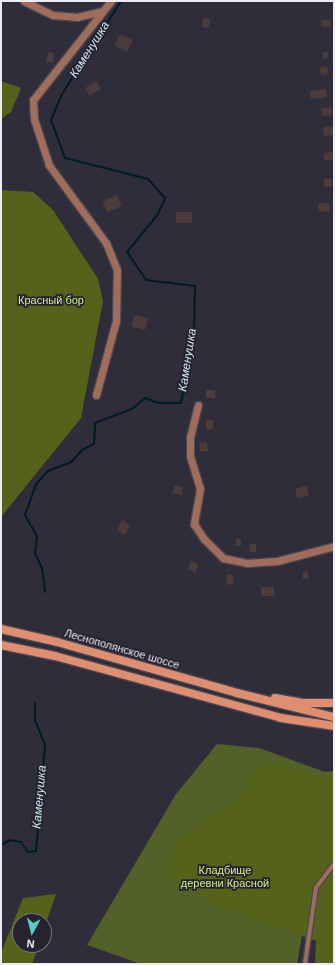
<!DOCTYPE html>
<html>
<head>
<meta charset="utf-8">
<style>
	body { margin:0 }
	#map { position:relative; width:335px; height:965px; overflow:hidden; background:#2f2d3a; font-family:Arial,sans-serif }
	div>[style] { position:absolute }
	.green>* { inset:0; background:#536027 }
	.forest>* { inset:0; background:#55631a }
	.stream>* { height:2px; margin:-1px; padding:0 1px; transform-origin:1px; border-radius:1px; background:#011b26 }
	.building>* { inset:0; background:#4b3b3a; transform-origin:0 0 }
	.roads { filter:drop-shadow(1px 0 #4a4854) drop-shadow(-1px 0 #4a4854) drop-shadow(0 1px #4a4854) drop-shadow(0 -1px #4a4854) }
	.service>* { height:3.5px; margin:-1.75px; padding:0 1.75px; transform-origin:1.75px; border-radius:1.75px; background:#9f6d5a }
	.minor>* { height:7px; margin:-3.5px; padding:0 3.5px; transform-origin:3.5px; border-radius:3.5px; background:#9f6d5a }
	.secondary>* { height:8px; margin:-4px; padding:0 4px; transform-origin:4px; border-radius:4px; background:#df8f70 }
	span { translate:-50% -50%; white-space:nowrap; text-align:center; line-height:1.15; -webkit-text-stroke:3.5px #252330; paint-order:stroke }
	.park-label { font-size:11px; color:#d6ee8b }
	.street-label { font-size:11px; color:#edecf5 }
	.water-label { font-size:12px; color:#d3e8f2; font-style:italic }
	.frame { position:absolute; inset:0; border:2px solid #edecf5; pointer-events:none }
	.north { position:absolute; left:12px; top:913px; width:40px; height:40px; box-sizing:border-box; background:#252330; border:1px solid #75737f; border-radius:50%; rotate:187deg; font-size:11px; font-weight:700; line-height:16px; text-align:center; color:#edecf5 }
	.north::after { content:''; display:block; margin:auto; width:14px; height:18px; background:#56cec3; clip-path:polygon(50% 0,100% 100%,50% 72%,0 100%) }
</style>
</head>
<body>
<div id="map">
	<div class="green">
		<i style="clip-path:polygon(217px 744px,259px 748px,325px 772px,334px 771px,334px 848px,310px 889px,297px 964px,141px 964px,87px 945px,176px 794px)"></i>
	</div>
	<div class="forest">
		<i style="clip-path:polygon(1px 81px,21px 88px,11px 112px,1px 119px)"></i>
		<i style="clip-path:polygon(1px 190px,33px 192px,53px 210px,98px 279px,103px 301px,81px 418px,1px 517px)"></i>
		<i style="clip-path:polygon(263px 762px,334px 779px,334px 964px,315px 964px,316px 941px,220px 907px,168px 876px,175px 840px,238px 799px)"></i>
		<i style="clip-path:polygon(56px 894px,44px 929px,44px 921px,20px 921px,20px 945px,39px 945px,32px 964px,1px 964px,1px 953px,23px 898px)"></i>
	</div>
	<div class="stream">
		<i style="left:45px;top:592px;width:24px;rotate:-97deg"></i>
		<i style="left:42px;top:568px;width:17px;rotate:-115deg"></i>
		<i style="left:35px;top:553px;width:17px;rotate:-83deg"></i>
		<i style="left:37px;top:536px;width:24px;rotate:-120deg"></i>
		<i style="left:25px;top:515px;width:33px;rotate:-70deg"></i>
		<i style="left:36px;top:484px;width:18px;rotate:-47deg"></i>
		<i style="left:48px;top:471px;width:25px;rotate:-21deg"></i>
		<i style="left:71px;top:462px;width:16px;rotate:-47deg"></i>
		<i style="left:82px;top:450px;width:13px;rotate:-27deg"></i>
		<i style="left:94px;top:444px;width:21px;rotate:-87deg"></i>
		<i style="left:95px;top:423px;width:40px;rotate:-21deg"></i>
		<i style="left:132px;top:409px;width:17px;rotate:-40deg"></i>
		<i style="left:145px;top:398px;width:14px;rotate:21deg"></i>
		<i style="left:158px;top:403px;width:23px"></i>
		<i style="left:181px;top:403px;width:69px;rotate:-79.2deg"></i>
		<i style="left:194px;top:335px;width:49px;rotate:-88.8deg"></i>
		<i style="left:195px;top:286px;width:49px;rotate:-173deg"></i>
		<i style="left:146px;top:280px;width:34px;rotate:-124deg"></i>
		<i style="left:127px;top:252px;width:49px;rotate:-50.8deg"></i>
		<i style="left:158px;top:214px;width:17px;rotate:-66deg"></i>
		<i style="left:165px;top:198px;width:25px;rotate:-132deg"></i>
		<i style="left:148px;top:179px;width:86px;rotate:-165.8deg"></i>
		<i style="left:65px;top:158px;width:40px;rotate:-110.2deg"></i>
		<i style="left:51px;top:120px;width:28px;rotate:-67deg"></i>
		<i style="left:62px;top:94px;width:110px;rotate:-57.6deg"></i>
		<i style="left:1px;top:845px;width:10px;rotate:-29deg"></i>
		<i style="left:10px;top:840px;width:11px;rotate:10deg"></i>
		<i style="left:21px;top:842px;width:12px;rotate:55deg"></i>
		<i style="left:28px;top:852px;width:8px;rotate:-7deg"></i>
		<i style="left:36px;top:851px;width:106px;rotate:-85.1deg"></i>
		<i style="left:45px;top:745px;width:27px;rotate:-112deg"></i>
		<i style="left:35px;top:720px;width:17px;rotate:-90deg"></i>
	</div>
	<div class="building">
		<i style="left:203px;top:18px;width:7px;height:9px;rotate:8deg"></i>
		<i style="clip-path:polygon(322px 20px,331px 20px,330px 27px,321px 26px)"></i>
		<i style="left:120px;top:34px;width:14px;height:13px;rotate:25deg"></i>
		<i style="clip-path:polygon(48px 52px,54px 53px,53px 63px,46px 62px)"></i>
		<i style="clip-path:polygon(323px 52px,328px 52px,329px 58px,323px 59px)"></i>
		<i style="left:327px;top:66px;width:8px;height:8px;rotate:76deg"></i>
		<i style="left:96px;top:81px;width:9px;height:13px;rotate:58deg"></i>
		<i style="left:326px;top:89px;width:8px;height:16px;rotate:83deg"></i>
		<i style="left:331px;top:107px;width:8px;height:10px;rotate:83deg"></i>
		<i style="clip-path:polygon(323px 127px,333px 127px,333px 135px,324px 136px)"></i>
		<i style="clip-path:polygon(333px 152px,334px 160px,324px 160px,324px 153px)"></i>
		<i style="left:324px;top:179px;width:8px;height:8px"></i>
		<i style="left:117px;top:195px;width:12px;height:16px;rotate:66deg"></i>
		<i style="clip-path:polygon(318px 203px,329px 203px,330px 211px,319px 212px)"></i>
		<i style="left:176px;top:212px;width:16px;height:11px"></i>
		<i style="left:134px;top:315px;width:14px;height:12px;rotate:12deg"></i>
		<i style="left:206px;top:390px;width:9px;height:8px"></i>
		<i style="left:206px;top:420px;width:7px;height:9px"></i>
		<i style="left:207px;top:442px;width:9px;height:8px;rotate:84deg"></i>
		<i style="clip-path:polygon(174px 485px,183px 487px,182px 495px,173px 493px)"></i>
		<i style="left:307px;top:486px;width:10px;height:12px;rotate:79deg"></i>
		<i style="clip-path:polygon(122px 520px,130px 525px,125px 535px,117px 530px)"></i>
		<i style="clip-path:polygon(236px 539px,241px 539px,241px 546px,235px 546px)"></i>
		<i style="clip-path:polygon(250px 544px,256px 544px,256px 552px,249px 552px)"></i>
		<i style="clip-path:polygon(191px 561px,199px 565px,195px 573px,188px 569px)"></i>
		<i style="clip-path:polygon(308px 571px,309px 579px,303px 579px,303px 572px)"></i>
		<i style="left:227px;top:574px;width:7px;height:10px;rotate:8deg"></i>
		<i style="left:261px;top:587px;width:13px;height:9px"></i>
	</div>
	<div class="roads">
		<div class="service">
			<i style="left:305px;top:964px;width:77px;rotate:-81.8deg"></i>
			<i style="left:316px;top:888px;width:30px;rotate:-53deg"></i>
		</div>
		<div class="minor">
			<i style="left:24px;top:1px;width:32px;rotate:26deg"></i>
			<i style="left:53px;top:15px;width:24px;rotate:5deg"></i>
			<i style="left:77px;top:17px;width:26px;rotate:-13deg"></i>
			<i style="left:96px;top:395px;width:77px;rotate:-74.9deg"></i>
			<i style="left:116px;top:321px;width:51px;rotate:-88.9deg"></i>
			<i style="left:117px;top:270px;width:29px;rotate:-112deg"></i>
			<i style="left:106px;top:243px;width:97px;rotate:-126.2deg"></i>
			<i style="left:49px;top:165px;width:48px;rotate:-108.1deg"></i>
			<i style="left:34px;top:119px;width:19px;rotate:-93deg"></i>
			<i style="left:33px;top:100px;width:126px;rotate:-51.8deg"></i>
			<i style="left:198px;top:405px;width:32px;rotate:104deg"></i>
			<i style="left:190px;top:436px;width:20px;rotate:90deg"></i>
			<i style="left:190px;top:456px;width:34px;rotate:73deg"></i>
			<i style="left:200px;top:489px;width:36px;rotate:100deg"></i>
			<i style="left:194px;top:524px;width:18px;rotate:56deg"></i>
			<i style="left:204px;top:539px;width:27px;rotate:45deg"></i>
			<i style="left:223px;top:558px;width:25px;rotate:12deg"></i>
			<i style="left:247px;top:563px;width:30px;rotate:-4deg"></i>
			<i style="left:277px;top:561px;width:59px;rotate:-14.7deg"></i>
		</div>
		<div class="secondary">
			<i style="left:1px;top:629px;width:57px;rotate:13.1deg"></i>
			<i style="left:57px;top:642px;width:187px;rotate:15.8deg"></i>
			<i style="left:237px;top:693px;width:100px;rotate:13.9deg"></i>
			<i style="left:1px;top:645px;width:55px;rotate:11.5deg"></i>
			<i style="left:55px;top:656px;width:234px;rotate:15.3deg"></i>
			<i style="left:281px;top:718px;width:54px;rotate:8.6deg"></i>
			<i style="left:275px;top:698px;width:27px;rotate:10deg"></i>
			<i style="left:302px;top:703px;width:32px"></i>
		</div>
	</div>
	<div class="park-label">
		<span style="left:51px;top:300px">Красный бор</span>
		<span style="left:225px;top:877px">Кладбище<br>деревни Красной</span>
	</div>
	<div class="street-label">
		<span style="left:122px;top:649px;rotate:16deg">Леснополянское шоссе</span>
	</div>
	<div class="water-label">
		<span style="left:90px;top:50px;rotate:-58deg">Каменушка</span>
		<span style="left:188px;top:360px;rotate:-81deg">Каменушка</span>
		<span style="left:40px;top:797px;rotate:-85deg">Каменушка</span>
	</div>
	<div class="frame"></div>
	<div class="north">N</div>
</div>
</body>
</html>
